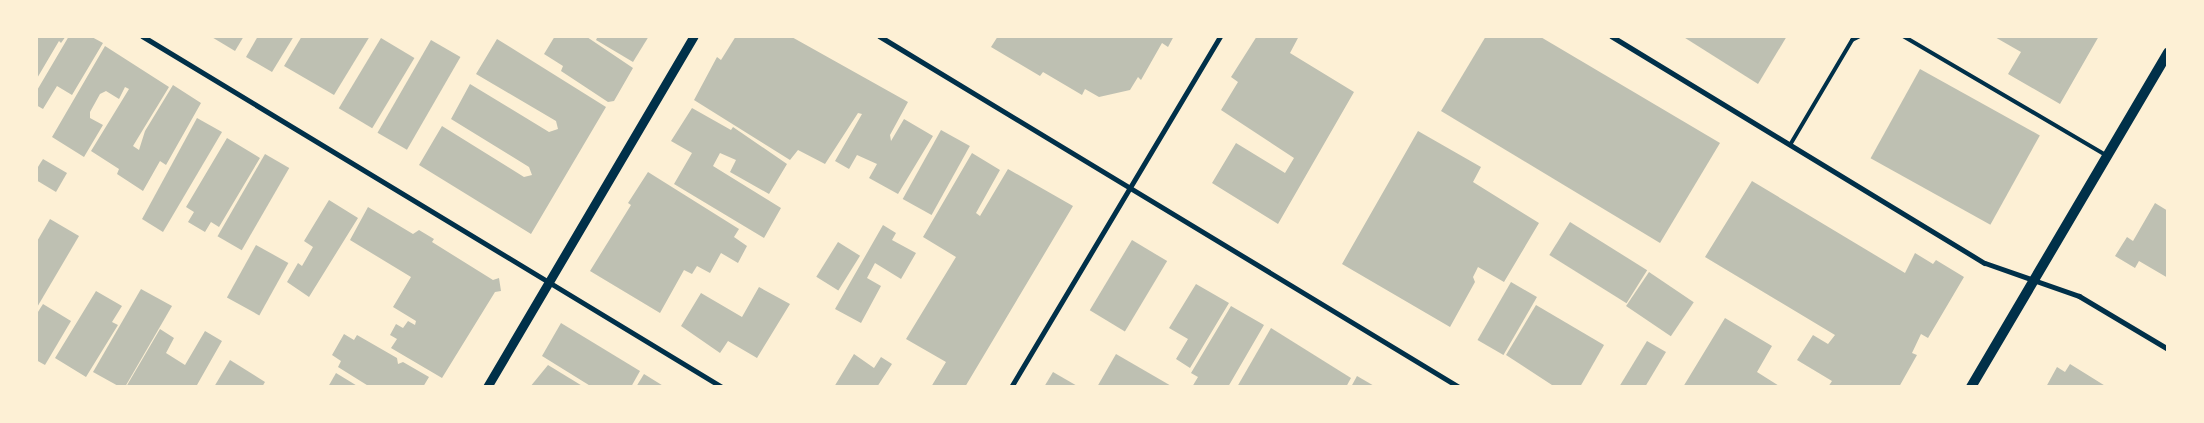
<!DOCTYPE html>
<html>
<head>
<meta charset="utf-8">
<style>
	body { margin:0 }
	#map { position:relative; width:2204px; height:423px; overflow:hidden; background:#fdf0d5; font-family:Lato,sans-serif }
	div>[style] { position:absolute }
	.building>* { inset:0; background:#bec0b2; transform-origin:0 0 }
	.service>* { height:4px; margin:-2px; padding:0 2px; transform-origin:2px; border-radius:2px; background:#003049 }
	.minor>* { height:5px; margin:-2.5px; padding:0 2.5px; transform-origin:2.5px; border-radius:2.5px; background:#003049 }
	.tertiary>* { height:9px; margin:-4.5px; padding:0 4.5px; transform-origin:4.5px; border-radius:4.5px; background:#003049 }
	.secondary>* { height:10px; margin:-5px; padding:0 5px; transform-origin:5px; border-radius:5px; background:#003049 }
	span { translate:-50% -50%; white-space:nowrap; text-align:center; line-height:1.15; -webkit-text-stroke:5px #fdf0d5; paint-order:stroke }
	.frame { position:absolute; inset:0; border:38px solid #fdf0d5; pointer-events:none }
</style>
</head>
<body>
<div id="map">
	<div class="building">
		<i style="clip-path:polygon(36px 36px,66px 36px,61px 43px,59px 41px,36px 80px)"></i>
		<i style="clip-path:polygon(69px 36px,90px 36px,103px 43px,72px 95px,57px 86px,43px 109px,36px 105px,36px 92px)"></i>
		<i style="clip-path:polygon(210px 36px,244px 36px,235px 51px)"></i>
		<i style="clip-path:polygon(258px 36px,294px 36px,272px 72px,246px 57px)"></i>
		<i style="clip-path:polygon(302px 36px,370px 36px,334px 95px,284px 66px)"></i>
		<i style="clip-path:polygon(555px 36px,587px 37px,633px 68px,614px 101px,608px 102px,561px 71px,563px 66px,544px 54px)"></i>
		<i style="clip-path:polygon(598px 36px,649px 36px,633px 62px,596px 40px)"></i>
		<i style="clip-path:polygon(736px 36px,790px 36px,908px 102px,890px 135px,891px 141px,904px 119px,933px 136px,898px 194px,869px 178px,877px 164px,857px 155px,849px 169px,835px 161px,862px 114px,858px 113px,825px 164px,798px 150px,790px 160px,694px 100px,717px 57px,721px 60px)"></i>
		<i style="clip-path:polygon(998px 36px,1174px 36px,1168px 47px,1162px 43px,1141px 80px,1138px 77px,1130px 90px,1099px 97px,1085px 89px,1082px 95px,1043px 72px,1040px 76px,991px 47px)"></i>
		<i style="clip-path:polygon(1257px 36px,1299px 36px,1290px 53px,1354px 92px,1278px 224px,1212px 183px,1236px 143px,1285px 173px,1294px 158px,1221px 110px,1238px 82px,1231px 77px)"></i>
		<i style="clip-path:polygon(1486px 36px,1539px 36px,1720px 143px,1660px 243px,1441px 111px)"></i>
		<i style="clip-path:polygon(1682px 36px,1787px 36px,1758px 84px)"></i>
		<i style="clip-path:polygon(1993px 36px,2099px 36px,2060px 104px,2008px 74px,2021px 52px)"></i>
		<i style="left:381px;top:38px;width:39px;height:82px;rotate:31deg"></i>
		<i style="clip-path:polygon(497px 39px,606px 107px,531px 234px,419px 165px,442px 126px,524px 177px,532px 175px,529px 167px,451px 119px,470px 84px,549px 132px,558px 129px,556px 121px,476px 74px)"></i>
		<i style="left:431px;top:40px;width:34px;height:107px;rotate:30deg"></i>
		<i style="clip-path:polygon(105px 46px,169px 87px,133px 146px,139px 150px,145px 131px,173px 85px,201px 103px,166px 165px,160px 161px,143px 191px,117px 174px,119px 169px,91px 151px,129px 89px,125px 87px,119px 99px,106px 91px,100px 94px,90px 112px,90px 118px,103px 125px,84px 157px,52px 137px)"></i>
		<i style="left:1920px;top:69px;width:137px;height:102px;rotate:29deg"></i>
		<i style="clip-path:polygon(692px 108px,731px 130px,733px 127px,787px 164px,769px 194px,730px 172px,736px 160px,720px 153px,713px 166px,781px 208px,764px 238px,674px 184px,692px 153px,671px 141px)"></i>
		<i style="clip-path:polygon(197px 118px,222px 132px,163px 232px,142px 219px)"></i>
		<i style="left:941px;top:130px;width:33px;height:79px;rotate:29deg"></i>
		<i style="clip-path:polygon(1418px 131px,1481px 167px,1473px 182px,1539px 223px,1504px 282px,1478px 267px,1473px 277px,1475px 282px,1450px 327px,1342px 264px)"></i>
		<i style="clip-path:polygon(227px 138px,260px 158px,219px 227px,211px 222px,205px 232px,188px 222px,194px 212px,186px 207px)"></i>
		<i style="clip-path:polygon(972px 153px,1000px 170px,976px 213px,980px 216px,1008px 169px,1073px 206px,965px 387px,931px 387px,946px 362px,906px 339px,956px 257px,923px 237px)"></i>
		<i style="left:265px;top:154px;width:28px;height:95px;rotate:30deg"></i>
		<i style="clip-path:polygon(43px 159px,67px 173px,56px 192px,36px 180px,36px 170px)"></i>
		<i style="clip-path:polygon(648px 172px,739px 229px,734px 237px,747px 246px,738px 263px,721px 253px,710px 273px,697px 266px,692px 274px,684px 270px,660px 313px,590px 271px,631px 205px,628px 203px)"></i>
		<i style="clip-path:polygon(1752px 181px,1905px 273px,1915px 253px,1933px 264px,1936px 260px,1964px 277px,1928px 338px,1921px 334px,1912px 353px,1917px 355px,1899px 387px,1828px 387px,1832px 381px,1797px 360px,1813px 335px,1828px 344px,1835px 335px,1705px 257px)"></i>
		<i style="clip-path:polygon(329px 200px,358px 218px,309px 297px,287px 282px,298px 263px,302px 266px,313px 247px,304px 241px)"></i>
		<i style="clip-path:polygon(2155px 203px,2168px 211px,2168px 278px,2139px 261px,2135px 268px,2115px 256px,2127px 237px,2133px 241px)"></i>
		<i style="clip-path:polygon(368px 207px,413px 234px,419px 230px,434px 239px,432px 242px,493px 280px,499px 278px,501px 291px,495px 292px,442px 378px,391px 348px,397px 339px,390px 335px,396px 324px,403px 328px,408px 321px,415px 325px,416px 321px,393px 307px,411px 277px,350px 240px)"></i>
		<i style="clip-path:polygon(50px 219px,79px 236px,36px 309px,36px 243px)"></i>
		<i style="left:1570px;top:222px;width:91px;height:39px;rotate:32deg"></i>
		<i style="clip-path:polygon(883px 225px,896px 233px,892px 240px,916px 253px,901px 279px,875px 263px,867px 278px,881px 286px,861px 323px,835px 309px)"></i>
		<i style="left:1132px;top:240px;width:41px;height:82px;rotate:31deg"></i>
		<i style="left:838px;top:242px;width:26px;height:41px;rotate:32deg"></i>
		<i style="left:256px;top:245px;width:37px;height:60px;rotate:29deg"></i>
		<i style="left:1649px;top:272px;width:54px;height:41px;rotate:34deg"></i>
		<i style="left:1511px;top:282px;width:30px;height:67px;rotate:30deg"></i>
		<i style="clip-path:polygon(1196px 284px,1229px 303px,1190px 368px,1176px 359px,1188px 339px,1169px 328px)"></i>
		<i style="clip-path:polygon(759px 287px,790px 304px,757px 358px,728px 341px,720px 353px,681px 326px,701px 293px,742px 317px)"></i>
		<i style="clip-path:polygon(141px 289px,172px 306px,125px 387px,120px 387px,93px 372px)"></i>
		<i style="clip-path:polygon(96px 291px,122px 306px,112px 322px,118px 325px,86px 377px,55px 358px)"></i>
		<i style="clip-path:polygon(43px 304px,71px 321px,45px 365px,36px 360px,36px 315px)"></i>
		<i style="clip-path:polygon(1536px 305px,1604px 345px,1580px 387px,1555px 387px,1506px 355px)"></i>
		<i style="clip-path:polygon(1231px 306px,1264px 325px,1228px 387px,1192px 387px,1198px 377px,1191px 373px)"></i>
		<i style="clip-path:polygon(1725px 318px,1772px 346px,1757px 372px,1781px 387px,1683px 387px)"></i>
		<i style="clip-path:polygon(561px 323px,640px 371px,631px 387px,592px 387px,542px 356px)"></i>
		<i style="clip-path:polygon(1271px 328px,1351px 378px,1346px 387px,1237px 387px)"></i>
		<i style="clip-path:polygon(160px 329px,174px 338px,166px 353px,185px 365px,205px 331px,222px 341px,197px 385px,199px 387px,126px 387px)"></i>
		<i style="clip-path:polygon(344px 334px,354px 340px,357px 335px,397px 358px,398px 364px,403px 362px,429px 377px,423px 387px,370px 387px,338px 367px,341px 361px,332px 355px)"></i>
		<i style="clip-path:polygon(1647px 341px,1666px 352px,1645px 387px,1619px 387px)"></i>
		<i style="clip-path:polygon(854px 354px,874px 368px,881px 357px,892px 364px,877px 387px,834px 387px)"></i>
		<i style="clip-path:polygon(1116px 354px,1173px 387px,1097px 387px)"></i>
		<i style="clip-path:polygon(230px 360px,265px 382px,262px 387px,214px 387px)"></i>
		<i style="clip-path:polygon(2070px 364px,2107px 387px,2046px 387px,2057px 367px,2065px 372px)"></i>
		<i style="clip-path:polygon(548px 365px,584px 387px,530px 387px)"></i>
		<i style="clip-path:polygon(1053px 372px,1079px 387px,1044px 387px)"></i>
		<i style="clip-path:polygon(336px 373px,359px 387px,328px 387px)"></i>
		<i style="clip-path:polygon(644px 374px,665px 387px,636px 387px)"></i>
		<i style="clip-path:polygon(1357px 376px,1376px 387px,1351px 387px)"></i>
	</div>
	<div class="service">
		<i style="left:1903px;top:36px;width:235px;rotate:30.4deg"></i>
		<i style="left:1790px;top:145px;width:122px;rotate:-59.4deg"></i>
		<i style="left:1852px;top:40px;width:9px;rotate:-27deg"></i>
	</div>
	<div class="minor">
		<i style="left:142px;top:36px;width:678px;rotate:31.18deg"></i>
		<i style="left:879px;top:36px;width:678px;rotate:31.18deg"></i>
		<i style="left:1611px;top:36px;width:437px;rotate:31.3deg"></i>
		<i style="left:1985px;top:263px;width:100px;rotate:19.3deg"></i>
		<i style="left:2079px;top:296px;width:104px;rotate:30.8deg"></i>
		<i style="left:1011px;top:387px;width:409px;rotate:-59.2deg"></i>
	</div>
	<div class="tertiary">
		<i style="left:487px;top:387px;width:407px;rotate:-59.5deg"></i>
	</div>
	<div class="secondary">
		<i style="left:1971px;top:387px;width:388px;rotate:-59.5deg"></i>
	</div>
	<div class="frame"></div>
</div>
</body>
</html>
